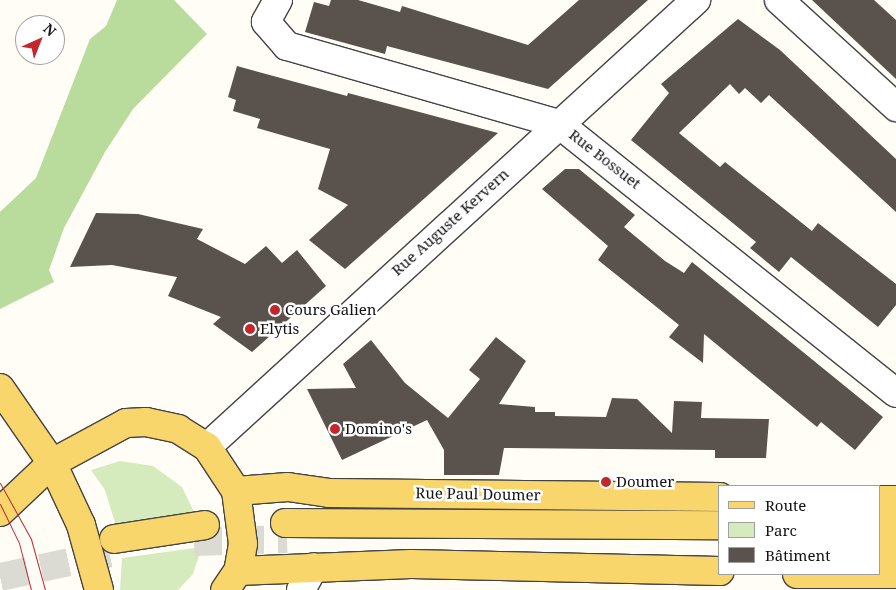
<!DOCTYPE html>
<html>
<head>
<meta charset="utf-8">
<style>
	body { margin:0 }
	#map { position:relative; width:896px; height:590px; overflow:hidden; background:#fffdf5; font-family:"Noto Serif",serif }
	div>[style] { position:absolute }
	.green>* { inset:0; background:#d5ebbd }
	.forest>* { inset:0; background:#b9dc9c }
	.building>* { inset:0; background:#5a524d }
	.major-tunnel>* { height:28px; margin-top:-14px; transform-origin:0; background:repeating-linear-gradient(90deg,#dbdad3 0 28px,transparent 0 42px) }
	.roads { filter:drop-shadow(1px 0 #444) drop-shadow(-1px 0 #444) drop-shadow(0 1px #444) drop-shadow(0 -1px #444) }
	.minor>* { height:28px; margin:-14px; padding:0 14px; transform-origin:14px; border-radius:14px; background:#fff }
	.major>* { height:28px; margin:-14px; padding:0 14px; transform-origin:14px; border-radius:14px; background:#f9d66b }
	.tram>* { height:1px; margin:-0.5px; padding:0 0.5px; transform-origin:0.5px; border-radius:0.5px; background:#c4262e }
	.dots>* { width:14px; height:14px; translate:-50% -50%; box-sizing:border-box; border:2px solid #fff; border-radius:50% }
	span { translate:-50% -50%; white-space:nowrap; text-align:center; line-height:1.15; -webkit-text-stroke:5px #fff; paint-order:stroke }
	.street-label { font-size:15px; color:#111 }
	.poi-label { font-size:15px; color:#111 }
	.left { translate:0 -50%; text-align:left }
	.legend { position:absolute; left:718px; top:485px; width:162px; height:90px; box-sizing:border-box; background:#fff; border:1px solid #a0a0a0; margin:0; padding:6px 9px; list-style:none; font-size:15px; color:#111 }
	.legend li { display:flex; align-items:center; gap:10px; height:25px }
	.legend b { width:25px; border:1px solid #a0a0a0 }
	.north { position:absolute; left:15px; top:15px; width:50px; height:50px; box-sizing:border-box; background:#fff; border:1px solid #a0a0a0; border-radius:50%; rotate:44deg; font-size:14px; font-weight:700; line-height:20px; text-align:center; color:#111 }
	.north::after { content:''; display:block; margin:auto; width:18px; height:22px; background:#c4262e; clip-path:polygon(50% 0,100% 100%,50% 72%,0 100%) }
</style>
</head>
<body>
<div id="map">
	<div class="green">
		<i style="clip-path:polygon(120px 461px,153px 466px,182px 487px,195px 514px,116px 526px,105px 490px,91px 470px)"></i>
		<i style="clip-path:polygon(202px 547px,193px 574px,178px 590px,120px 590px,122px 558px)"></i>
	</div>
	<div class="forest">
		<i style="clip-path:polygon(117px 0,174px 0,207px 34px,133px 109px,105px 152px,64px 228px,49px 270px,54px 282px,0 309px,0 212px,36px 178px,90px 39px,106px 26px)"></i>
	</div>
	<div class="building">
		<i style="clip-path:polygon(331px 0,358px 0,400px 12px,402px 6px,528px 45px,579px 0,648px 0,548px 89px,387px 46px,385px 54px,305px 32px,314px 2px,329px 6px)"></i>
		<i style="clip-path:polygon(812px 0,874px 0,896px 20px,896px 79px)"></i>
		<i style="clip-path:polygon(738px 19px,780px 50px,896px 159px,896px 212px,769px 95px,761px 103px,745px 88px,739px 94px,730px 84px,679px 133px,720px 167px,725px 162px,812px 231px,818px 223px,896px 284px,896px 305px,878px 327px,791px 257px,779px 272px,750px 248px,756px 242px,631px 140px,669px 93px,661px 84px)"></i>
		<i style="clip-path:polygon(237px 66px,347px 96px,348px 93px,498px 133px,345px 269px,309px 240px,348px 205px,318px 189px,330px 149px,257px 128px,260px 119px,233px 111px,236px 100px,228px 97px)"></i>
		<i style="clip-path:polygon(565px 169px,579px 169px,635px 215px,624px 227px,665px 261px,684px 273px,692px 262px,883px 417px,855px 450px,821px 422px,817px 427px,704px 334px,703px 363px,669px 337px,679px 325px,598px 260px,608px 246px,542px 189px)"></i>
		<i style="clip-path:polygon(96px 213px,138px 214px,203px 229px,197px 239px,245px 264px,266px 246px,282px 263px,297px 250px,326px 286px,252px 352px,213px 324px,221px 317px,168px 296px,177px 277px,112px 265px,70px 267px)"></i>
		<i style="clip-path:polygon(496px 337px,526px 361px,499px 404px,535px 407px,535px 412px,555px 412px,555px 416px,606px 417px,612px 398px,637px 399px,672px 433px,674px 401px,702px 402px,701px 418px,769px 419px,766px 458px,715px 458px,715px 450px,504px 448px,499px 475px,444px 475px,444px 450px,427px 420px,342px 460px,307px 389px,356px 388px,343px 364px,371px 340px,405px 383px,448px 418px,480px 379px,469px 370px)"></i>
	</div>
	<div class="major-tunnel">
		<i style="left:194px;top:542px;width:93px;rotate:-1.8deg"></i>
		<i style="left:0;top:577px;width:119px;rotate:-12.2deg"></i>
	</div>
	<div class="roads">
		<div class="minor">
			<i style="left:278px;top:0;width:25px;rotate:119deg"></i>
			<i style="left:266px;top:22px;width:32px;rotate:49deg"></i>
			<i style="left:287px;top:46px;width:283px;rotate:16deg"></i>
			<i style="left:559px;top:124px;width:431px;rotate:38.6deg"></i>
			<i style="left:779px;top:0;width:159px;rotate:42.4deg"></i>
			<i style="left:207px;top:447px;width:663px;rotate:-42.43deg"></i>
			<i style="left:301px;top:590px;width:26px;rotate:-61deg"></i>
		</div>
		<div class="major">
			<i style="left:0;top:388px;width:91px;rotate:55.3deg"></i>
			<i style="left:52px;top:463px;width:68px;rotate:64.9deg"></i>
			<i style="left:81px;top:525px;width:67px;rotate:74.5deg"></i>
			<i style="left:236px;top:491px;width:52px;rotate:-4.4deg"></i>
			<i style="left:288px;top:487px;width:41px;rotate:8.3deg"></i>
			<i style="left:329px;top:493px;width:391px;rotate:0.6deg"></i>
			<i style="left:880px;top:500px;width:16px"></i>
			<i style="left:0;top:512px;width:71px;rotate:-43.3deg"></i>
			<i style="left:52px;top:463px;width:84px;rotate:-28.4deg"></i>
			<i style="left:126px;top:423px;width:20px;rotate:-3deg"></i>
			<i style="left:146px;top:422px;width:33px;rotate:12deg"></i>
			<i style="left:178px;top:429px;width:34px;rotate:32deg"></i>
			<i style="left:207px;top:447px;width:53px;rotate:56.6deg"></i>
			<i style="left:236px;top:491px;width:53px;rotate:82.5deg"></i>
			<i style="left:243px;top:544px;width:27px;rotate:100deg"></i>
			<i style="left:238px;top:571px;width:23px;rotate:124deg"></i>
			<i style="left:285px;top:523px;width:435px;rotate:0.3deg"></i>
			<i style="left:880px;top:526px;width:16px"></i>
			<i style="left:114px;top:539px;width:92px;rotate:-8.7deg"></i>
			<i style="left:880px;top:550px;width:16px;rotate:4deg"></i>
			<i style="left:238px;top:571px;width:173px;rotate:-2.3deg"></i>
			<i style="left:411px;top:564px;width:309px;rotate:1.3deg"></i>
			<i style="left:797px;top:574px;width:99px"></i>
		</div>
	</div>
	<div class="tram">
		<i style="left:0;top:483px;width:64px;rotate:61deg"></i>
		<i style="left:31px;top:539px;width:53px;rotate:74.6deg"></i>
		<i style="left:0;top:504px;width:43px;rotate:64deg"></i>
		<i style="left:19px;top:543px;width:49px;rotate:75.7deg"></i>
	</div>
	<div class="dots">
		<i style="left:275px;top:310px;background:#c4262e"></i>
		<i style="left:250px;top:329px;background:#c4262e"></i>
		<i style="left:335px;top:429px;background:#c4262e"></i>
		<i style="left:606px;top:482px;background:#c4262e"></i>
	</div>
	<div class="street-label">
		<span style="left:605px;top:159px;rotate:38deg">Rue Bossuet</span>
		<span style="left:450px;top:222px;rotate:-42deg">Rue Auguste Kervern</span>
		<span style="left:478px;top:494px;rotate:1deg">Rue Paul Doumer</span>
	</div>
	<div class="poi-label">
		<span class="left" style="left:285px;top:310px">Cours Galien</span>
		<span class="left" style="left:260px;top:329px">Elytis</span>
		<span class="left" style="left:345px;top:429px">Domino's</span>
		<span class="left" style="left:616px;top:482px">Doumer</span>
	</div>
	<ul class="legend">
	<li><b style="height:6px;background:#f9d66b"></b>Route</li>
	<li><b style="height:14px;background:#d5ebbd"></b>Parc</li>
	<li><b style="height:14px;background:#5a524d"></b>Bâtiment</li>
	</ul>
	<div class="north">N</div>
</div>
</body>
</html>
